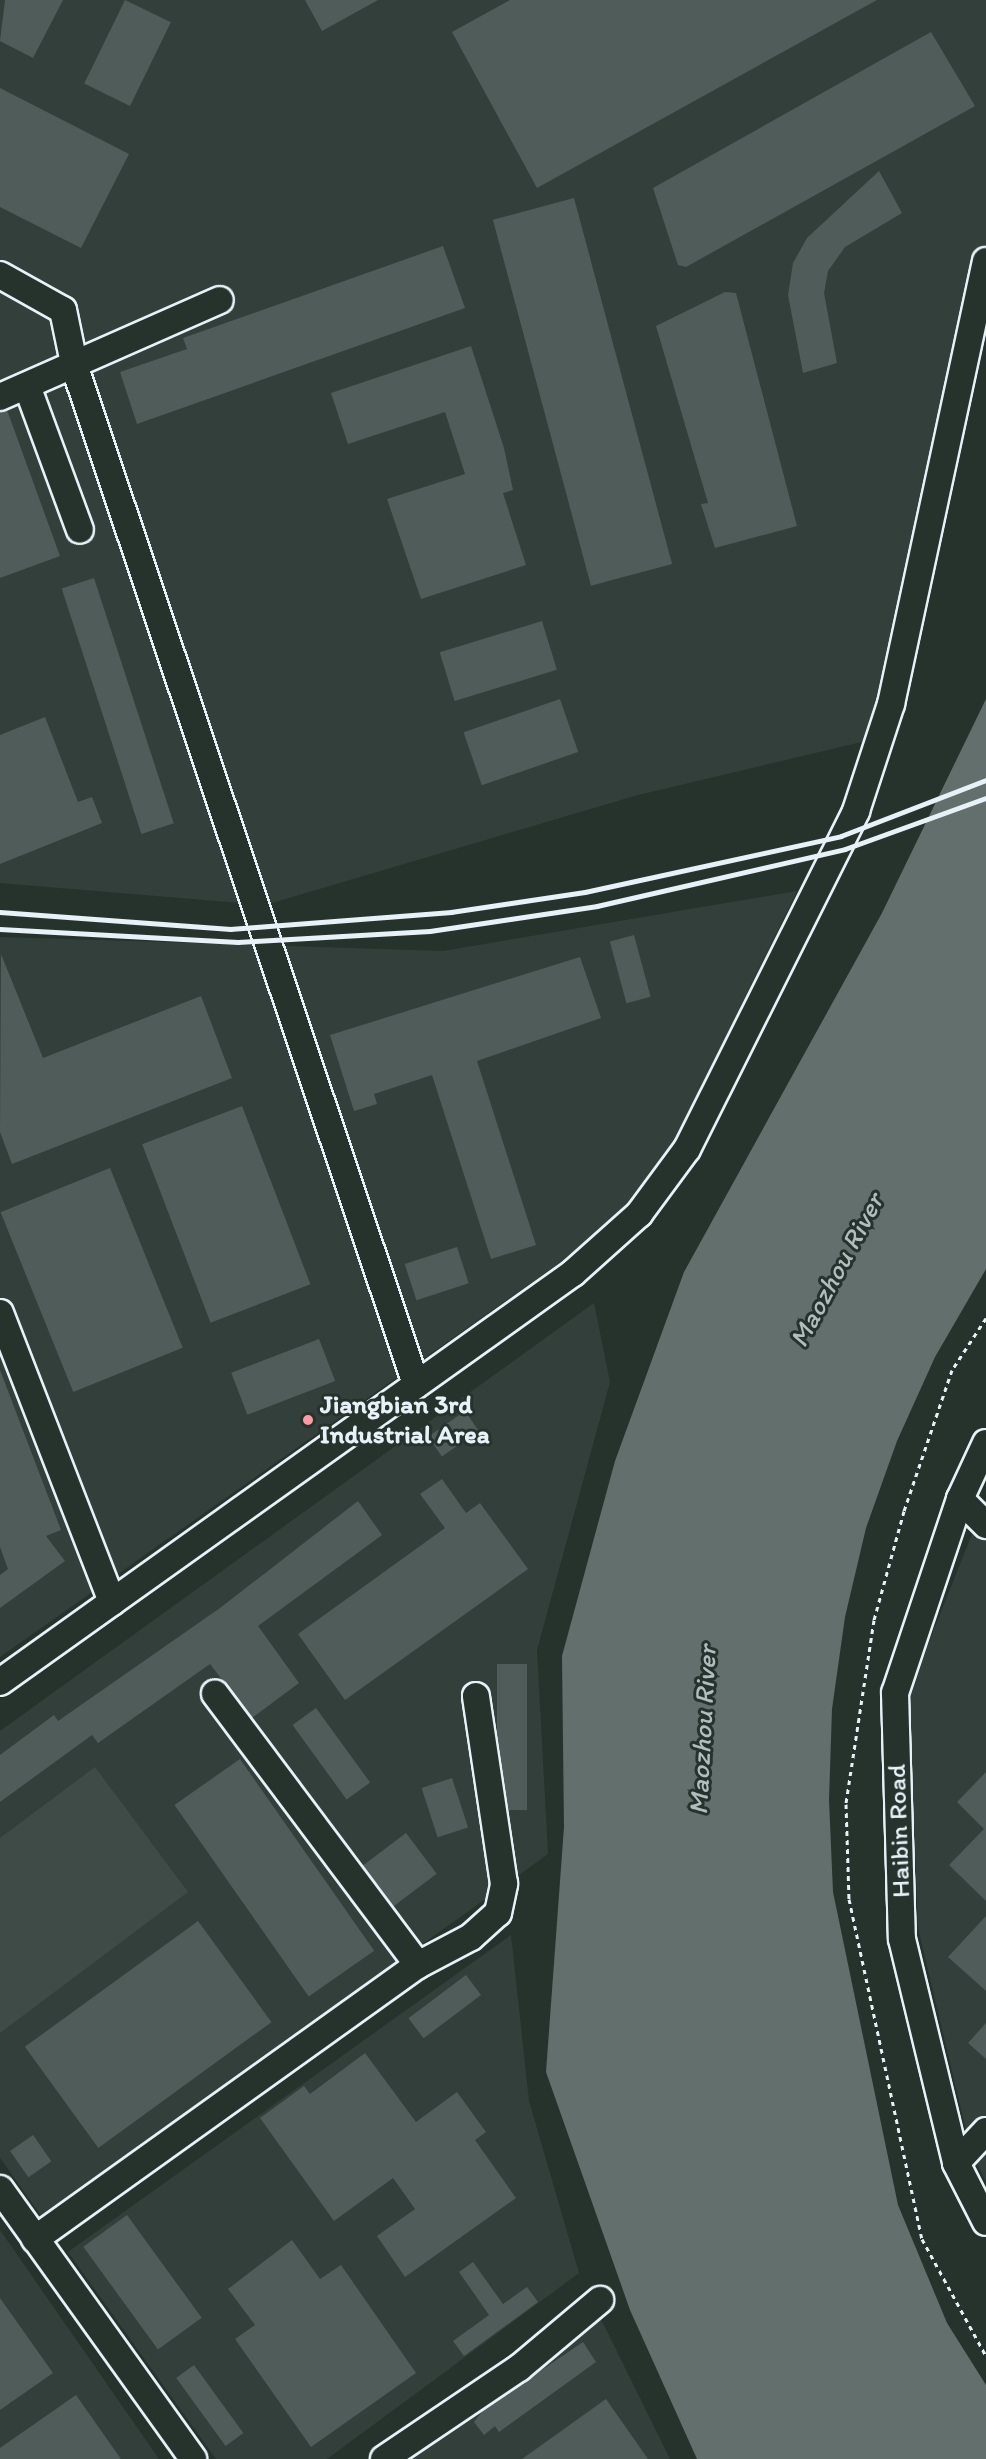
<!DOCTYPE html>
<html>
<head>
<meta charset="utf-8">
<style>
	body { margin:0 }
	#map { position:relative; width:986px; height:2459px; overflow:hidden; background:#26332d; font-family:Itim,sans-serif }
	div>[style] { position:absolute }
	.built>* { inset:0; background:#333f3a }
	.green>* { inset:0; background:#3e4b47 }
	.water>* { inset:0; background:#636f6d }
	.building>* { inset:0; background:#505c59; transform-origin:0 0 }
	.path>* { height:3px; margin-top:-1.5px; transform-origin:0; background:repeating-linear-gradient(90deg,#e8f1f8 0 4.5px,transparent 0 9px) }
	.roads { filter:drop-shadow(2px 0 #e8f1f8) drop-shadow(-2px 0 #e8f1f8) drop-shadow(0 2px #e8f1f8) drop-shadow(0 -2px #e8f1f8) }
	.minor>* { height:26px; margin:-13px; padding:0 13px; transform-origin:13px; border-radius:13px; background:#26332d }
	.rail>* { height:4.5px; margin:-2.25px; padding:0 2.25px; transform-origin:2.25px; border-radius:2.25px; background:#e8f1f8 }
	.dots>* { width:16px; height:16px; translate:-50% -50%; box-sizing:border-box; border:3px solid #26332d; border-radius:50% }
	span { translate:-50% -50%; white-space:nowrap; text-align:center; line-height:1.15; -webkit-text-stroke:6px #26332d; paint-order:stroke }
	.poi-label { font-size:26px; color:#e8f1f8; font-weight:700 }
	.left { translate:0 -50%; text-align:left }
	.street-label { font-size:26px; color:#e8f1f8 }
	.water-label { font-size:27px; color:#b3bdc0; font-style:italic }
</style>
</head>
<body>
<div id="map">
	<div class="built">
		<i style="clip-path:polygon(0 0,986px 0,986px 307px,932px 575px,870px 740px,638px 795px,265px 905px,0 883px)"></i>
		<i style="clip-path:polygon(797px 891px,643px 1204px,0 1657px,0 937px,443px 951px)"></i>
		<i style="clip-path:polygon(594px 1303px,610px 1382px,537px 1650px,548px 1854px,42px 2217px,0 2158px,0 1731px)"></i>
		<i style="clip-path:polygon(986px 1499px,986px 2182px,971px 2151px,918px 1928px,909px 1692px)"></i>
		<i style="clip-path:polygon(511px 1935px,529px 2101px,579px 2273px,327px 2459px,216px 2459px,68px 2252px)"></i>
		<i style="clip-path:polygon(0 2230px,159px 2459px,0 2459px)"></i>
		<i style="clip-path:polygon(598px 2313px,670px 2459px,392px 2459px)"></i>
	</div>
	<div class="green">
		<i style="clip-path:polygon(95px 1767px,188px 1892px,0 2033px,0 1838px)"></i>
	</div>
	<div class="water">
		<i style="clip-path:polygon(986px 699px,986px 1269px,935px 1357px,897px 1441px,866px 1528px,845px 1617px,832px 1709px,829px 1800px,833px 1892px,898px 2205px,947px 2323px,986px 2385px,986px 2459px,697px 2459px,630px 2310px,546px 2072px,564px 1827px,562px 1656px,615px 1461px,684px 1272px,882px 913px)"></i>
	</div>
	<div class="building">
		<i style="clip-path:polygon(5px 0,63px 0,33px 58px,0 41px)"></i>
		<i style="left:125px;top:0;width:51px;height:93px;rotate:26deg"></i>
		<i style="clip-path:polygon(305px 0,378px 0,322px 31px)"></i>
		<i style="clip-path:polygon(510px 0,877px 0,537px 188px,452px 32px)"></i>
		<i style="clip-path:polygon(931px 32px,975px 106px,686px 267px,678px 265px,653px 188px)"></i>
		<i style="clip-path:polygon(0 88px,129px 154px,81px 248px,0 207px)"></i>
		<i style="clip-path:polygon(879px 171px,902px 213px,845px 247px,828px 271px,824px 293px,837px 363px,803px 373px,788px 295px,793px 263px,807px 238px)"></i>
		<i style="left:574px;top:198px;width:379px;height:84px;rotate:75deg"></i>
		<i style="clip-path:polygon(443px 246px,465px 308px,137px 424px,120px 372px,187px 349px,183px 338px)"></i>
		<i style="clip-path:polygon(725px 292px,736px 293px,797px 526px,715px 548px,701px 504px,708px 503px,656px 326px)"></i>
		<i style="clip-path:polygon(471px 346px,504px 448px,513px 490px,503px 493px,526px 565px,421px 599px,387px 499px,465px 474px,445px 412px,348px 444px,331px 393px)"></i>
		<i style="clip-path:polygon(7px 410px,60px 556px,0 578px,0 412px)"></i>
		<i style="left:94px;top:578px;width:258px;height:34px;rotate:72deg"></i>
		<i style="left:542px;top:621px;width:51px;height:107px;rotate:73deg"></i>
		<i style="left:560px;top:699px;width:56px;height:102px;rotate:71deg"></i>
		<i style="clip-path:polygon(45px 717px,78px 802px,92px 797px,102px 823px,0 864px,0 735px)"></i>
		<i style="left:634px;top:935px;width:64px;height:25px;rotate:75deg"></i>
		<i style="clip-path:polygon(1px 954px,43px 1058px,201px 996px,232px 1078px,12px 1164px,0 1132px)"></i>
		<i style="clip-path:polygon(580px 957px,601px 1018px,477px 1061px,536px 1245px,491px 1259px,432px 1075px,374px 1094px,377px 1104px,354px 1111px,330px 1035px)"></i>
		<i style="left:242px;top:1106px;width:191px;height:107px;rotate:69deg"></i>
		<i style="left:110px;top:1168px;width:194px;height:118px;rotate:68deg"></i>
		<i style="left:457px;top:1247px;width:38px;height:55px;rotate:72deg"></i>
		<i style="left:319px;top:1339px;width:45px;height:94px;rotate:69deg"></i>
		<i style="clip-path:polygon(0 1370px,61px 1530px,46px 1536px,65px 1561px,0 1608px,0 1575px,8px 1569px,0 1547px)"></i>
		<i style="left:465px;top:1411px;width:24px;height:45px;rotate:55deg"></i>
		<i style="clip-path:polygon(442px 1479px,466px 1513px,480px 1503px,528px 1569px,345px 1700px,298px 1634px,445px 1528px,420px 1494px)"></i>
		<i style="clip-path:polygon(358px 1501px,382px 1535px,258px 1626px,299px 1683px,252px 1718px,210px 1664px,98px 1743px,92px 1735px,0 1802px,0 1755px,54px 1715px,58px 1721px,220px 1608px)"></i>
		<i style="clip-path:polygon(497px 1664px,527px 1664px,527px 1810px,508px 1810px,497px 1735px)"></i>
		<i style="left:316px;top:1708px;width:92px;height:29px;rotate:54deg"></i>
		<i style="left:240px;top:1759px;width:234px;height:80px;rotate:55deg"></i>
		<i style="clip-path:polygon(986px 1772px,986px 1901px,949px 1865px,984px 1829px,957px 1802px)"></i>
		<i style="left:452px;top:1778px;width:52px;height:32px;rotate:72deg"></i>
		<i style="left:406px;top:1833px;width:51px;height:54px;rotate:53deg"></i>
		<i style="clip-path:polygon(986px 1916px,986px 1991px,948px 1957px)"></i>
		<i style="left:198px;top:1921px;width:125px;height:214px;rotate:54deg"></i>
		<i style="left:466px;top:1975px;width:25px;height:72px;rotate:53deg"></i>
		<i style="clip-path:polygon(986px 2023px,986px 2059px,968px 2043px)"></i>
		<i style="clip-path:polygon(365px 2053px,416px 2122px,457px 2092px,486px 2132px,475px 2140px,516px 2198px,405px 2277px,377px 2236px,415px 2209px,393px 2178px,334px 2221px,260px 2118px,304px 2086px,310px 2094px)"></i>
		<i style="left:33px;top:2135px;width:32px;height:28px;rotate:55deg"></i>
		<i style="left:127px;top:2215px;width:127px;height:54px;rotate:54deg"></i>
		<i style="clip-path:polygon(292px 2240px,320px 2279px,341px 2265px,416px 2373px,311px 2447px,235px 2339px,255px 2325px,228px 2289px)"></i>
		<i style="clip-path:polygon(473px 2262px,503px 2304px,527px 2287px,538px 2302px,464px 2356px,453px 2341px,489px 2315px,459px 2272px)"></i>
		<i style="clip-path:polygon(0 2298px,53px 2373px,0 2410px)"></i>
		<i style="clip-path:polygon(583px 2342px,596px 2362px,499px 2432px,495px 2426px,484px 2435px,474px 2422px,484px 2409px)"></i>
		<i style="left:194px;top:2365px;width:84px;height:22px;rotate:54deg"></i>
		<i style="clip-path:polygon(76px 2395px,121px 2459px,0 2459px,0 2448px)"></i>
		<i style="clip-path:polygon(606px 2399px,648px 2459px,522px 2459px)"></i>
	</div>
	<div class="path">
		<i style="left:986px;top:1318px;width:62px;rotate:123.2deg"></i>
		<i style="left:952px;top:1370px;width:149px;rotate:108.8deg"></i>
		<i style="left:904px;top:1511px;width:113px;rotate:105.4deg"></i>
		<i style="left:874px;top:1620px;width:186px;rotate:98.7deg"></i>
		<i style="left:846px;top:1804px;width:95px;rotate:88.2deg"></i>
		<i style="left:849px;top:1899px;width:348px;rotate:77.9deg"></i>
		<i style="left:922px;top:2239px;width:133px;rotate:61.3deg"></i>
	</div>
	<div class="roads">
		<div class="minor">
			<i style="left:0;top:275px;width:72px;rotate:29.1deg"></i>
			<i style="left:63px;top:310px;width:59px;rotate:78.3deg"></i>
			<i style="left:75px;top:368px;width:1072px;rotate:71.45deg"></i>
			<i style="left:27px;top:386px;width:153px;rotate:69.8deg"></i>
			<i style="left:0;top:397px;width:240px;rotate:-23.8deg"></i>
			<i style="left:0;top:1313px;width:310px;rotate:68.8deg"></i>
			<i style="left:986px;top:1443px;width:62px;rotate:114.9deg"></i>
			<i style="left:960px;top:1499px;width:205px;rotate:108.5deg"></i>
			<i style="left:895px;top:1693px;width:246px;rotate:88.4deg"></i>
			<i style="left:902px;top:1939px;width:230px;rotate:76.4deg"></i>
			<i style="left:956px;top:2163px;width:66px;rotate:63deg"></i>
			<i style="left:960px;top:1499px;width:37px;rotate:45deg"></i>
			<i style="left:0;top:1682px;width:704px;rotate:-35.52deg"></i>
			<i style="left:573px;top:1273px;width:89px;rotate:-41.8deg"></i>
			<i style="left:639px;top:1214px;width:81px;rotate:-53.6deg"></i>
			<i style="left:687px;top:1149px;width:378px;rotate:-63.4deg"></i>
			<i style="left:856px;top:811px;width:113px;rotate:-71.9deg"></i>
			<i style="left:891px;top:704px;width:453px;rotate:-77.9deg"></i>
			<i style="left:418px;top:1965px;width:60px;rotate:-27.8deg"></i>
			<i style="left:471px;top:1937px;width:36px;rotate:-42deg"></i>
			<i style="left:498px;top:1913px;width:30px;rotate:-78deg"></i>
			<i style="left:504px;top:1884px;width:190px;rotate:-98.5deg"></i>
			<i style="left:956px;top:2163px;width:44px;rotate:-46.8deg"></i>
			<i style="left:0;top:2189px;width:332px;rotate:54.4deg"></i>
			<i style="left:35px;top:2239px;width:471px;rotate:-35.6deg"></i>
			<i style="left:418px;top:1965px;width:339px;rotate:-126.8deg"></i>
			<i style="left:384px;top:2459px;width:163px;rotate:-34deg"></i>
			<i style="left:519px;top:2368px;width:106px;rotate:-40deg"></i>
		</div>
	</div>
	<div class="rail">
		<i style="left:0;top:912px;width:231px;rotate:4.2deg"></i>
		<i style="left:230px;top:929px;width:222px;rotate:-4.4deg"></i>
		<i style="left:451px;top:912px;width:135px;rotate:-8.5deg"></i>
		<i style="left:585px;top:892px;width:262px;rotate:-12.3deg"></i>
		<i style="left:841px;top:836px;width:155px;rotate:-21.1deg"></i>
		<i style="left:0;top:929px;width:238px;rotate:3.1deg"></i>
		<i style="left:238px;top:942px;width:192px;rotate:-3.3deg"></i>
		<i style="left:430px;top:931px;width:169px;rotate:-8.5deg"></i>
		<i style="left:597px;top:906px;width:254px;rotate:-12.9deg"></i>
		<i style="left:845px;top:849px;width:150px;rotate:-19.9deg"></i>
	</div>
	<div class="dots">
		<i style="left:308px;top:1420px;background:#ff9aa2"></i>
	</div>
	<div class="poi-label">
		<span class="left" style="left:320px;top:1420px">Jiangbian 3rd<br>Industrial Area</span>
	</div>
	<div class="street-label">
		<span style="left:899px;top:1831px;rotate:-92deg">Haibin Road</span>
	</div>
	<div class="water-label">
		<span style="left:836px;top:1270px;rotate:-62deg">Maozhou River</span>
		<span style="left:702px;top:1730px;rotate:-87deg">Maozhou River</span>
	</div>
</div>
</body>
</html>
